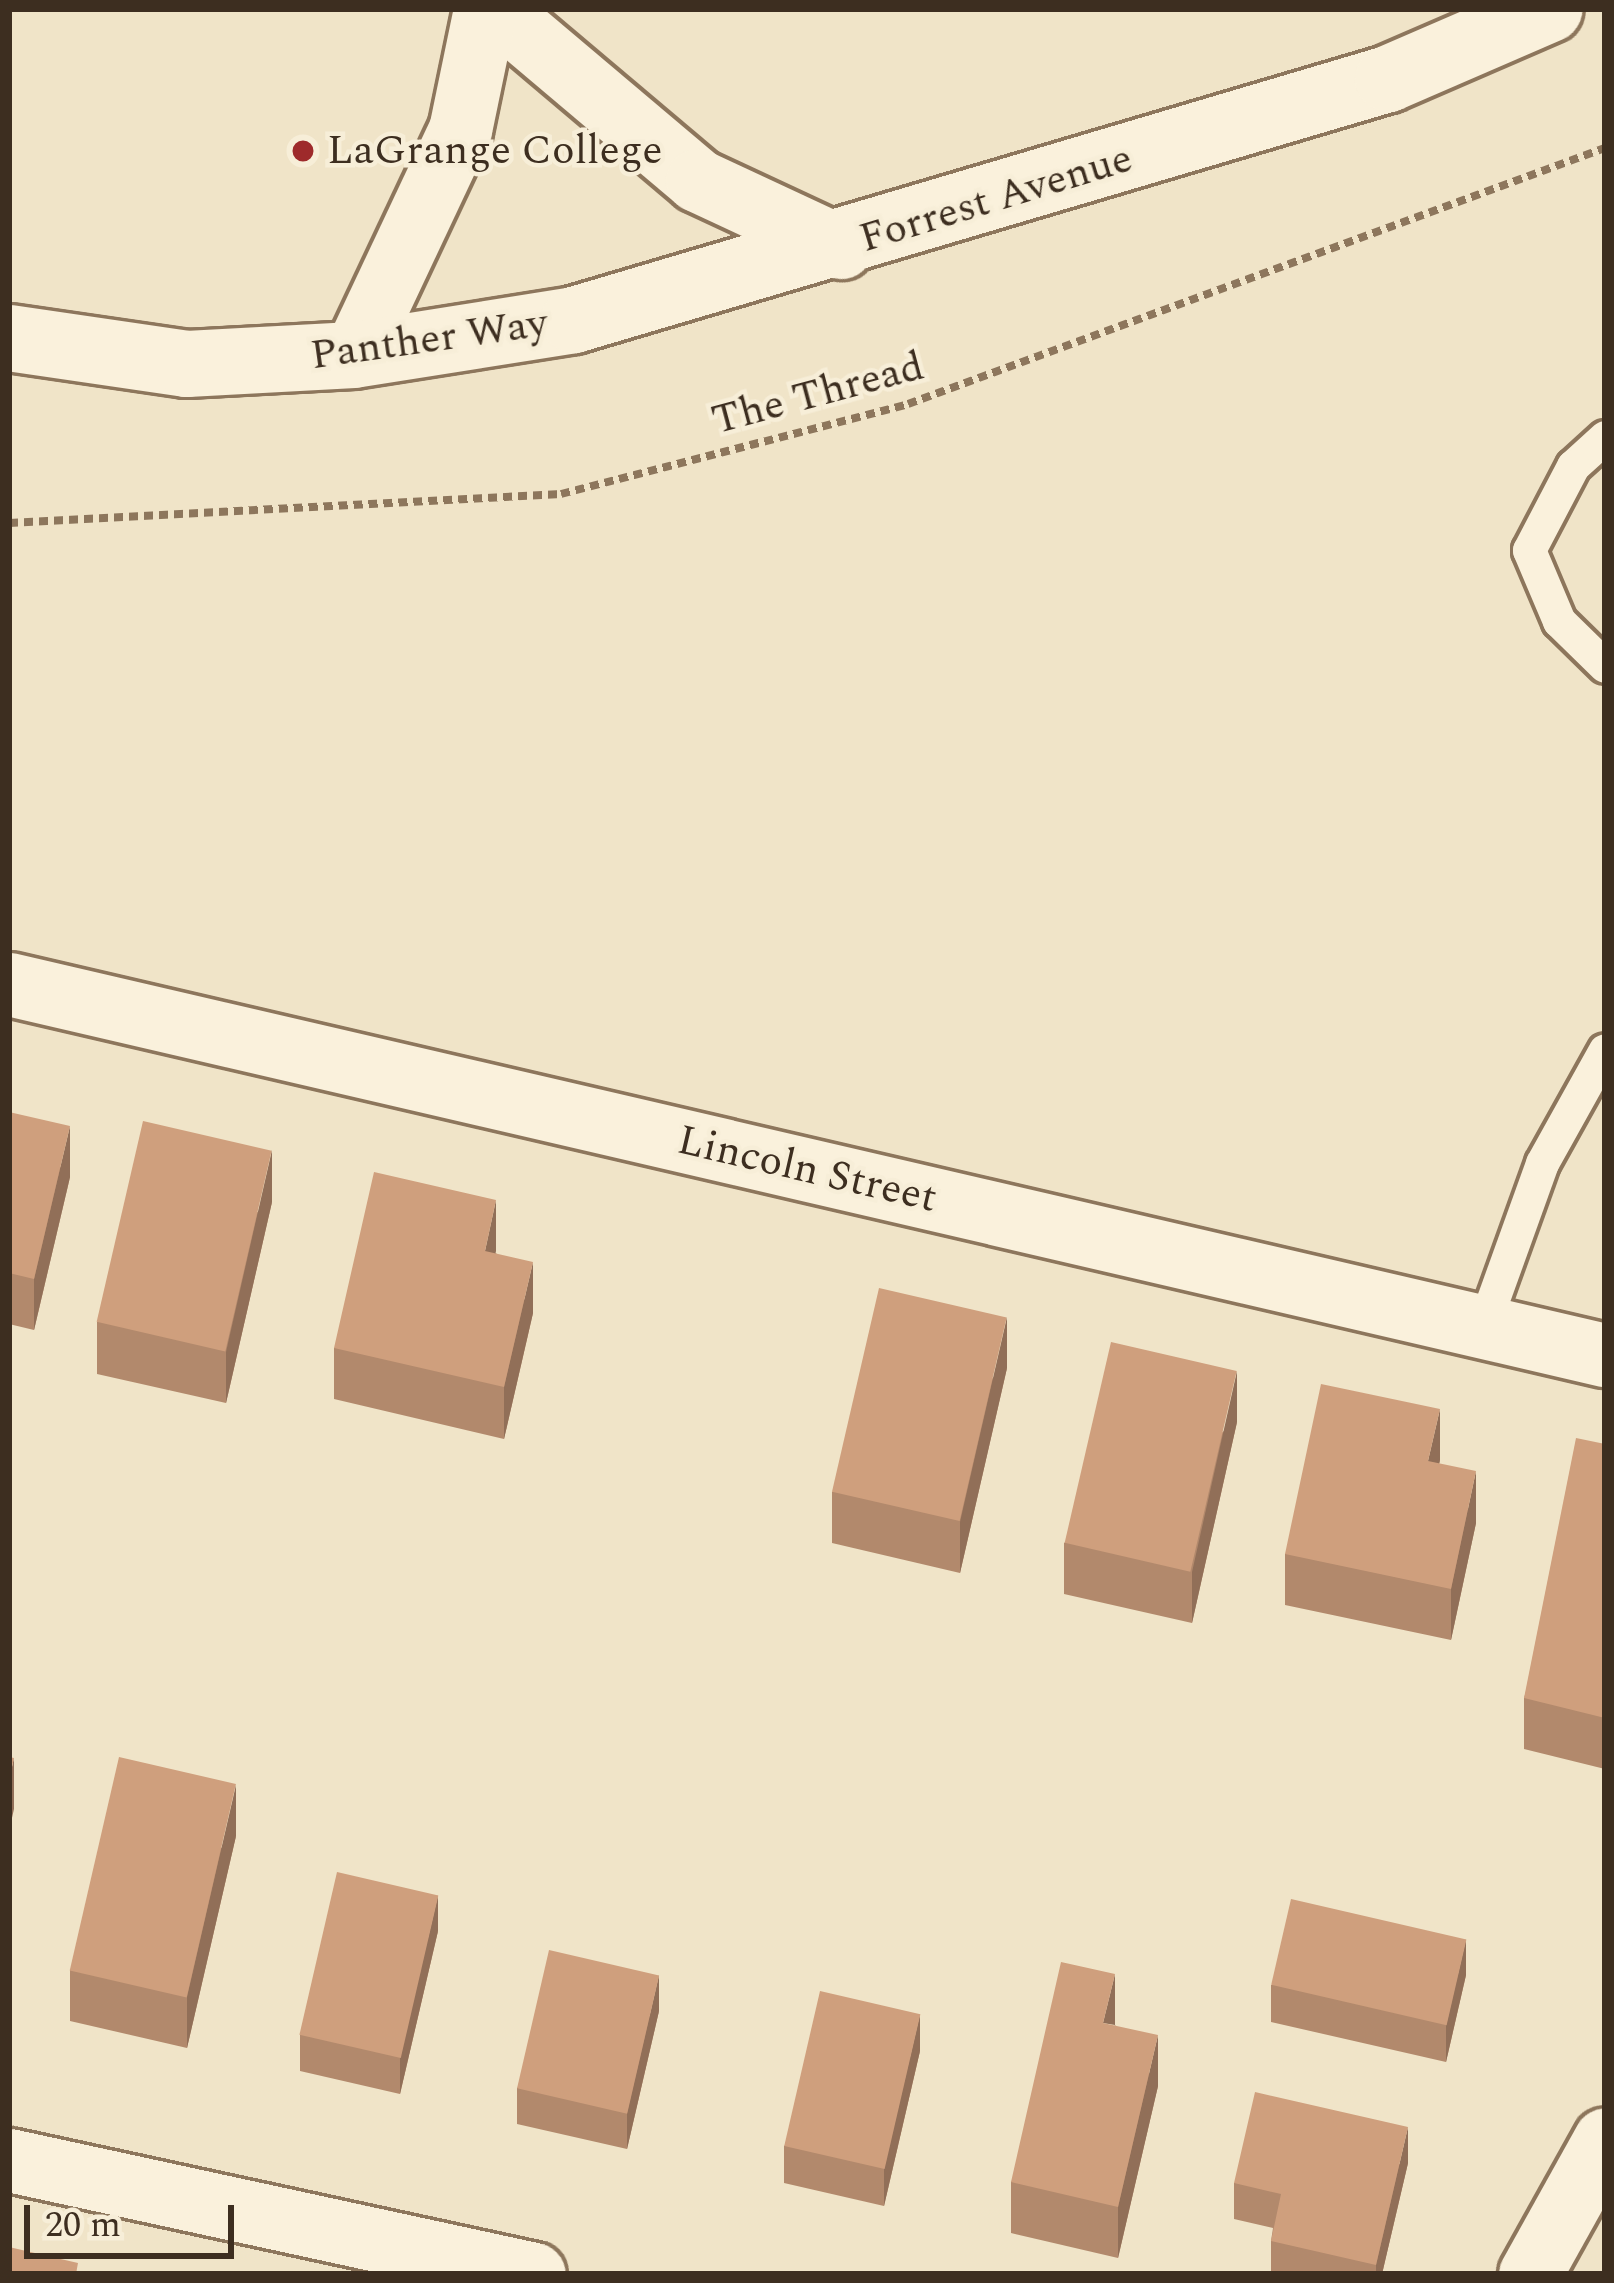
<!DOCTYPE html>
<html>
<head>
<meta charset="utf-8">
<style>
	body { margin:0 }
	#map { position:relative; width:1614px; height:2283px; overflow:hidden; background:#f0e4c8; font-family:Spectral,serif }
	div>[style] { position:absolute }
	.path>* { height:8px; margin-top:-4px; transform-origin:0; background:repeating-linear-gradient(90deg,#8d765c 0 9px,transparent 0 15px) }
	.roads { filter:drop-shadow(3px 0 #8d765c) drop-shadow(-3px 0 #8d765c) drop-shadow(0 3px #8d765c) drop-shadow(0 -3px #8d765c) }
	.lane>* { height:33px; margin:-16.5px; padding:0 16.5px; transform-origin:16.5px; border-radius:16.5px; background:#faf1dc }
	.street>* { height:63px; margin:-31.5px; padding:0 31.5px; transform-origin:31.5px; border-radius:31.5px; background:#faf1dc }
	.secondary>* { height:66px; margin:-33px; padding:0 33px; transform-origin:33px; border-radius:33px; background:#faf1dc }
	.wall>* { inset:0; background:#b2896c }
	.shaded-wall>* { inset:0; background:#916f58 }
	.building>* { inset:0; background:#cf9f7d; transform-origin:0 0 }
	.dots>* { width:33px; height:33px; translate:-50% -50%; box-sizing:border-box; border:6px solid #f7eed8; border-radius:50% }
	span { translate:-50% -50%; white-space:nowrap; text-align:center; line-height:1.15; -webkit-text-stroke:9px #f7eed8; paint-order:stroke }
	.poi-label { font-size:42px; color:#3d2e20 }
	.left { translate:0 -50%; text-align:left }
	.street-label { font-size:42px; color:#3d2e20 }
	.frame { position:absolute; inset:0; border:12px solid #3d2e20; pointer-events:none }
	.scale { position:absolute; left:24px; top:2205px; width:210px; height:54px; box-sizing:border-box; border:6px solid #3d2e20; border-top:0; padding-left:15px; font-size:36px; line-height:42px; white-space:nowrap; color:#3d2e20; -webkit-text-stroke:9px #f7eed8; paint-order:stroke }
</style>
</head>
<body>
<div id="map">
	<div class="path">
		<i style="left:9px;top:523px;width:553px;rotate:-3.01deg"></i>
		<i style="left:561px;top:494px;width:358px;rotate:-14.5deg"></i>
		<i style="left:908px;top:404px;width:743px;rotate:-20.17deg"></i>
	</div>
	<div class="roads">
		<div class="lane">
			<i style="left:1605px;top:437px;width:43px;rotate:137.8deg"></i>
			<i style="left:1573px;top:466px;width:95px;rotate:117.6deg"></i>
			<i style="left:1529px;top:550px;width:77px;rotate:67.1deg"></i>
			<i style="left:1559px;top:621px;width:64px;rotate:44.4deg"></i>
			<i style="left:1483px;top:1327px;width:174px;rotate:-70.2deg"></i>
			<i style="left:1542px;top:1163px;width:129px;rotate:-60.9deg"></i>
		</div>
		<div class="street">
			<i style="left:495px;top:9px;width:265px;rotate:40.2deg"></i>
			<i style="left:697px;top:180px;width:159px;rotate:25deg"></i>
			<i style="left:354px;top:355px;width:249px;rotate:-64.8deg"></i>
			<i style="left:460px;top:130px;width:124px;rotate:-78.3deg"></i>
			<i style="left:9px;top:984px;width:1639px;rotate:13.09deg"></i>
			<i style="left:9px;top:2160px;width:537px;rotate:12.25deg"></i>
			<i style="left:1530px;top:2274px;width:154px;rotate:-60.9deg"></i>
		</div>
		<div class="secondary">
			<i style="left:9px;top:338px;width:180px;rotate:8.3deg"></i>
			<i style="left:187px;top:364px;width:167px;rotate:-3.1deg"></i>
			<i style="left:354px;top:355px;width:223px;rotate:-9deg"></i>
			<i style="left:574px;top:320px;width:849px;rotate:-16.49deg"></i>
			<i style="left:1388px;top:79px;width:176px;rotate:-23.4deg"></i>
		</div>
	</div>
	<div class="wall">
		<i style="clip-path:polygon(9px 1112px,70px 1177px,34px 1330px,9px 1324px)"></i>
		<i style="clip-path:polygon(272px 1202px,226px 1403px,97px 1374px,97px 1322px)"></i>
		<i style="clip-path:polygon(496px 1253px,533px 1313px,504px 1439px,334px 1399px,334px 1348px)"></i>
		<i style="clip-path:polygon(1007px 1368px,960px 1573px,832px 1543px,832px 1492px)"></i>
		<i style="clip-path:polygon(1237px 1422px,1192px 1623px,1064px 1594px,1064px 1543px)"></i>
		<i style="clip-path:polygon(1605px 1444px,1605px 1769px,1524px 1749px,1524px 1698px)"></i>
		<i style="clip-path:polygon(1440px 1460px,1439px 1464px,1476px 1523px,1451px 1640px,1285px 1605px,1285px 1554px)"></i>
		<i style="clip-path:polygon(236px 1836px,187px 2048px,70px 2021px,70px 1970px)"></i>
		<i style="clip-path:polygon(438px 1931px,400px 2094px,300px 2071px,300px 2035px)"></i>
		<i style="clip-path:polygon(1466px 1975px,1446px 2062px,1271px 2022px,1271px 1985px)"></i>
		<i style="clip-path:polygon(659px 2011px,627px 2149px,517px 2124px,517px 2088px)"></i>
		<i style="clip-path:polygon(1115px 2025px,1158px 2086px,1118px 2258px,1011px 2233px,1011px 2182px)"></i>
		<i style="clip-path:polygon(920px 2051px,884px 2206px,784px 2183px,784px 2146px)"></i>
		<i style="clip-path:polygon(1408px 2163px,1382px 2274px,1271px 2274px,1271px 2241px,1273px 2228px,1234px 2219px,1234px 2183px)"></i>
	</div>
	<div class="shaded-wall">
		<i style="clip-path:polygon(70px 1126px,70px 1177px,34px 1330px,34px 1279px)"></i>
		<i style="clip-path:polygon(272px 1150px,272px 1202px,226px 1403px,226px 1352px)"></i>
		<i style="clip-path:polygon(496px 1200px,496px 1251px,485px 1302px,485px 1251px)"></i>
		<i style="clip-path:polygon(533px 1262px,533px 1313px,504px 1439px,504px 1387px)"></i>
		<i style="clip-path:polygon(1007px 1317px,1007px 1368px,960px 1573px,960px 1522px)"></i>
		<i style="clip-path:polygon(1237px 1371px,1237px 1422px,1192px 1623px,1192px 1572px)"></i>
		<i style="clip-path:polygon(1440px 1409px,1440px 1460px,1428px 1513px,1428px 1461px)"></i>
		<i style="clip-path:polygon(1476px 1471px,1476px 1523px,1451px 1640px,1451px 1589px)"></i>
		<i style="clip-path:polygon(14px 1758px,14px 1809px,9px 1831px,9px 1780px)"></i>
		<i style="clip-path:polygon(236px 1785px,236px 1836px,187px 2048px,187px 1997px)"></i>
		<i style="clip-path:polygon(438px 1895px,438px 1931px,400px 2094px,400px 2058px)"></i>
		<i style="clip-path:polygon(1466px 1939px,1466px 1975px,1446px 2062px,1446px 2026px)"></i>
		<i style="clip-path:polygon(1115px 1974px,1115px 2025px,1103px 2023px)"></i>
		<i style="clip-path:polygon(659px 1975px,659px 2011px,627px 2149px,627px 2113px)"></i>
		<i style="clip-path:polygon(920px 2014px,920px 2051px,884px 2206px,884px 2169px)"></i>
		<i style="clip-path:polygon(1158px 2035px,1158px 2086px,1118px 2258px,1118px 2207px)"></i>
		<i style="clip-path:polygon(1408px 2127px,1408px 2163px,1382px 2274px,1376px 2274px,1376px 2265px)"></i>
	</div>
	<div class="building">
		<i style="clip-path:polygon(9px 1112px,70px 1126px,34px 1279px,9px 1273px)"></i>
		<i style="left:143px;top:1121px;width:132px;height:206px;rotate:13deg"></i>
		<i style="clip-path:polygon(374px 1172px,496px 1200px,485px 1251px,533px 1262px,504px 1387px,334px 1348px)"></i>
		<i style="left:879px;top:1288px;width:131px;height:209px;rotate:13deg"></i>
		<i style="left:1111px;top:1342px;width:129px;height:206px;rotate:13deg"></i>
		<i style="clip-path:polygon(1321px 1384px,1440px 1409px,1428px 1461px,1476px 1471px,1451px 1589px,1285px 1554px)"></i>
		<i style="clip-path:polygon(1576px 1438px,1605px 1444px,1605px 1718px,1524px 1698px)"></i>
		<i style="clip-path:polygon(9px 1757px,14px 1758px,9px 1780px)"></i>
		<i style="left:119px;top:1757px;width:120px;height:219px;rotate:13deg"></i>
		<i style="left:337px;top:1872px;width:104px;height:167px;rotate:13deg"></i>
		<i style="left:1291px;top:1899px;width:180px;height:88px;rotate:13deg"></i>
		<i style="left:549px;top:1950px;width:113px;height:142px;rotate:13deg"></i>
		<i style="clip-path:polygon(1061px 1962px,1115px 1974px,1103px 2023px,1158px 2035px,1118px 2207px,1011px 2182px)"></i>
		<i style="left:820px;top:1991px;width:103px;height:159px;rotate:13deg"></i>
		<i style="clip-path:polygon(1255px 2092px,1408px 2127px,1376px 2265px,1271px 2241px,1281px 2194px,1234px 2183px)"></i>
		<i style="clip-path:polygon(9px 2247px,78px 2263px,76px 2274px,9px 2274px)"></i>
	</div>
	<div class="dots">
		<i style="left:303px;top:151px;background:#9e2a2b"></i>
	</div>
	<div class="poi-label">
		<span class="left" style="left:327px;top:151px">LaGrange College</span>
	</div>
	<div class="street-label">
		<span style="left:996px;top:199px;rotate:-17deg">Forrest Avenue</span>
		<span style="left:429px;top:340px;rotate:-8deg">Panther Way</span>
		<span style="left:818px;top:394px;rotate:-15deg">The Thread</span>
		<span style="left:807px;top:1170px;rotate:13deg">Lincoln Street</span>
	</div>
	<div class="frame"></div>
	<div class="scale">20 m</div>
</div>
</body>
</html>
